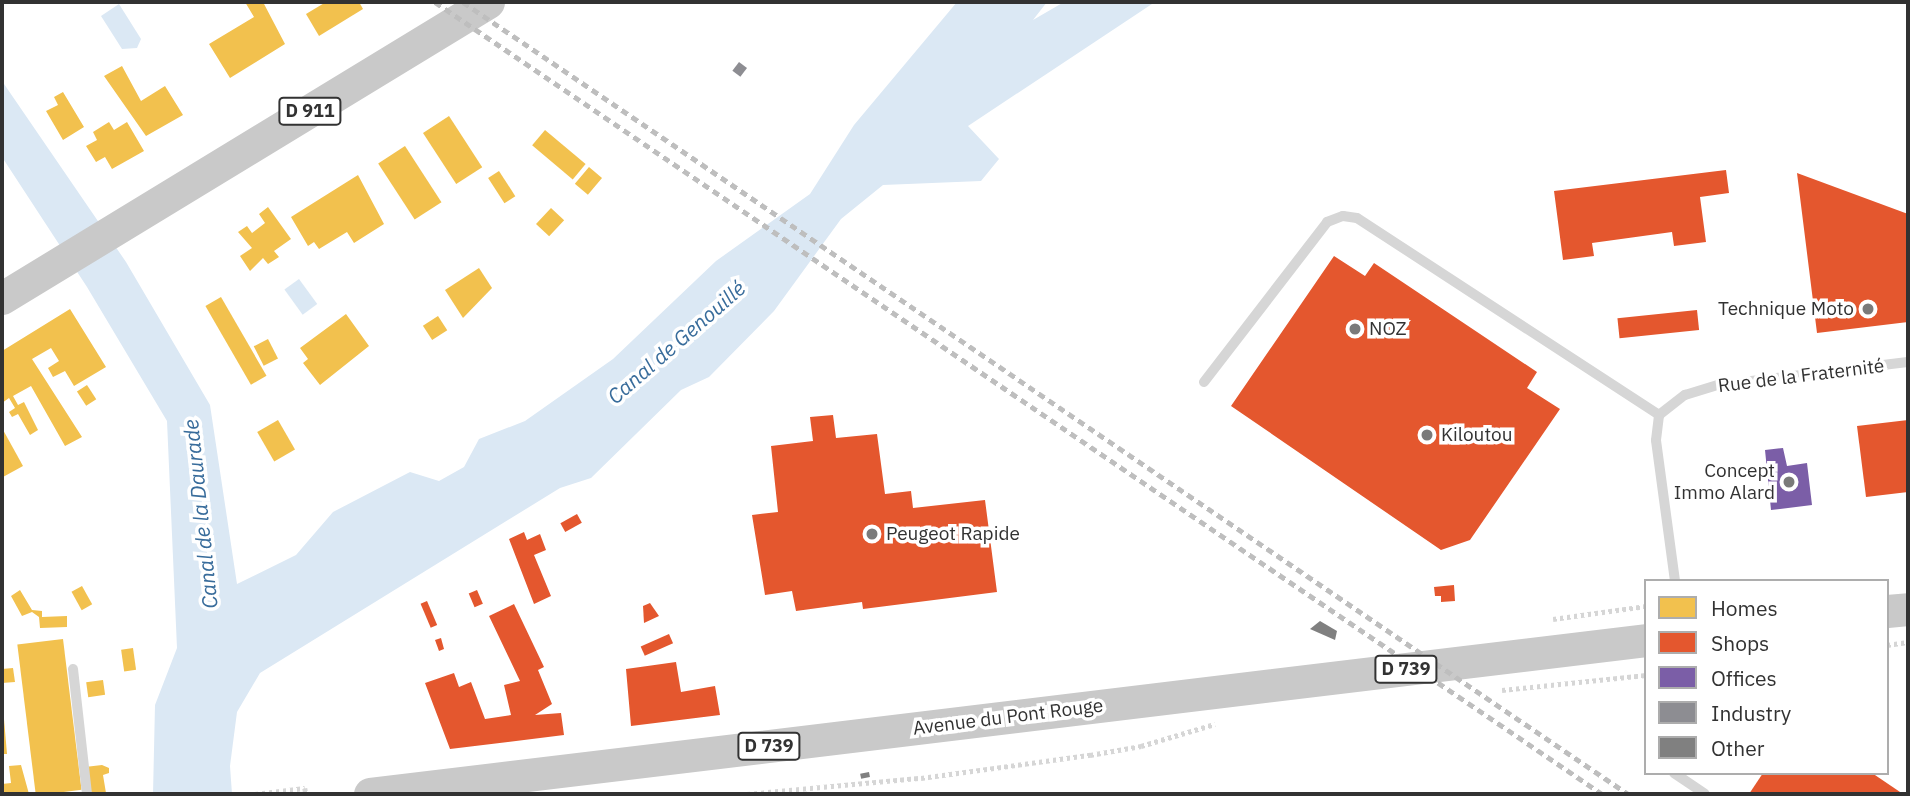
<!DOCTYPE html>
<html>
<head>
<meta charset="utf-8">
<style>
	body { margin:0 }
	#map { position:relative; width:1910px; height:796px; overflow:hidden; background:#fff; font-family:"IBM Plex Sans",sans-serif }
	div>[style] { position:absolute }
	.water>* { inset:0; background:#dbe8f4; transform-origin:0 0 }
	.homes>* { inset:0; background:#f2c14e; transform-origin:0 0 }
	.shops>* { inset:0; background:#e4572e; transform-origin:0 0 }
	.offices>* { inset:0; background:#7b5ea7 }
	.industry>* { inset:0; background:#8d8d92; transform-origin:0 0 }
	.building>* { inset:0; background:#808080; transform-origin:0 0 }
	.path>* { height:4.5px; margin-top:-2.25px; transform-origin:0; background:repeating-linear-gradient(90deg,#d6d6d6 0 3.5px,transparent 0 7px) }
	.lane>* { height:10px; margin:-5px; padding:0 5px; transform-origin:5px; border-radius:5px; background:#d6d6d6 }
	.primary>* { height:33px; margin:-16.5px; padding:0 16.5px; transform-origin:16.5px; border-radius:16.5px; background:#c9c9c9 }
	.rail>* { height:5px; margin-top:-2.5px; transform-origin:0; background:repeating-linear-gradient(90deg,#bebebe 0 7px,transparent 0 12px) }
	.dots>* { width:19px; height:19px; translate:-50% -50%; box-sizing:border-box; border:4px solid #fff; border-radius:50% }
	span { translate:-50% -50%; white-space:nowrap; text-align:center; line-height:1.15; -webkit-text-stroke:7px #fff; paint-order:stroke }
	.shield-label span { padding:2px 5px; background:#fff; border:2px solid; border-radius:5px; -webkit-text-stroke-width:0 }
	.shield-label { font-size:18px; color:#323232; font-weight:700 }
	.poi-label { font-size:19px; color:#323232 }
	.right { translate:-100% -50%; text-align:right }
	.left { translate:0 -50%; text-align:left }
	.street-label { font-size:19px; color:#323232 }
	.water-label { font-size:21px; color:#386c9b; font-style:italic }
	.frame { position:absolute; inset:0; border:4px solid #323232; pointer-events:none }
	.legend { position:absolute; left:1644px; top:579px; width:245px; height:196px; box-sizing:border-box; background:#fff; border:2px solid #adadad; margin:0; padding:9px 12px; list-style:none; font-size:21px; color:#323232 }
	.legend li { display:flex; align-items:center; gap:14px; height:35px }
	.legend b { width:35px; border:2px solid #adadad }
</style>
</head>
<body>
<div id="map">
	<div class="water">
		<i style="clip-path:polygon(957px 2px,1047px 2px,1033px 20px,1064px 2px,1155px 2px,968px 126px,999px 159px,981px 181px,883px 185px,841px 219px,774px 311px,709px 377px,681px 390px,591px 478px,560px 488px,260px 673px,237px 712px,230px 766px,232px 794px,153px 794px,155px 705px,177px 648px,167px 421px,87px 287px,2px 157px,2px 81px,126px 262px,210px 405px,237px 584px,296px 555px,333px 512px,410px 472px,439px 481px,464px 467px,479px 439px,525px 421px,613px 359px,716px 261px,810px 194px,854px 125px)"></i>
		<i style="clip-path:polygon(119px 4px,141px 39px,137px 48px,122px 49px,101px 16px)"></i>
		<i style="left:299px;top:279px;width:31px;height:18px;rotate:54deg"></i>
	</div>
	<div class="homes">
		<i style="clip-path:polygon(245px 2px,263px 2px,285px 44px,230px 78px,209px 44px,254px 17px)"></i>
		<i style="clip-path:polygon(326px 2px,359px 2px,363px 9px,319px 36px,306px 14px)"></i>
		<i style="clip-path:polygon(122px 66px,141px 101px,165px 86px,183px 115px,146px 136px,104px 76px)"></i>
		<i style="clip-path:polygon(63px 92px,84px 127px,63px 140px,46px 111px,58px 105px,54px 97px)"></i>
		<i style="left:449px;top:116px;width:61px;height:31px;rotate:57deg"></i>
		<i style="clip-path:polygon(109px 122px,114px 130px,127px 122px,144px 151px,112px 169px,105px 157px,96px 162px,86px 146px,97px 140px,93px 132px)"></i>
		<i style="left:545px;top:130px;width:53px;height:20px;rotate:40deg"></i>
		<i style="left:405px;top:146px;width:67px;height:32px;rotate:57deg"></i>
		<i style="left:589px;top:167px;width:17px;height:22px;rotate:40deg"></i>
		<i style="left:499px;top:171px;width:30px;height:13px;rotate:57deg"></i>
		<i style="clip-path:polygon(358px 175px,384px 224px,354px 243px,347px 232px,319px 249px,314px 242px,308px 246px,291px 217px)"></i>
		<i style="clip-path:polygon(268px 207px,291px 239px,274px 251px,279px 257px,268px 264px,263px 258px,250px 271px,240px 256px,252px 248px,238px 232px,247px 226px,252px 233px,265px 223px,259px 214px)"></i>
		<i style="left:551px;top:208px;width:18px;height:22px;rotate:43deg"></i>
		<i style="clip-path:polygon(479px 268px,492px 288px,463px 318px,445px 290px)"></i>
		<i style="left:221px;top:297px;width:91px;height:18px;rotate:60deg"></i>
		<i style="clip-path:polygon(70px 309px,106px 367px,74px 386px,65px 371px,53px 377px,48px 368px,59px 361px,51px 348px,32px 359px,82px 437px,65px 446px,31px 386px,13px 396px,18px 405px,24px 402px,38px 430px,30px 435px,18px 414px,12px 417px,9px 412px,15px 408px,9px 398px,2px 403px,2px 351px)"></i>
		<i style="clip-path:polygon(346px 314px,369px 346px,320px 385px,303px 363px,308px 359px,300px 348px)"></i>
		<i style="left:438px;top:316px;width:17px;height:18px;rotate:57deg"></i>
		<i style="left:268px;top:339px;width:22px;height:16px;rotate:63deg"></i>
		<i style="left:87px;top:385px;width:17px;height:12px;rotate:57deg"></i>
		<i style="left:278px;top:420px;width:34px;height:24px;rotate:60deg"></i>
		<i style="clip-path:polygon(2px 428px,23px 466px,3px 477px,2px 474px)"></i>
		<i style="left:82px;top:586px;width:21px;height:12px;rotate:61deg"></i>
		<i style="clip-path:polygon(20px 590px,32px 610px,42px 611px,42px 617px,67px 616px,67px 627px,40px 628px,39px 617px,32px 612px,22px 616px,11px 596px)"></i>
		<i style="left:63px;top:639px;width:152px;height:46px;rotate:83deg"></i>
		<i style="left:133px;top:648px;width:22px;height:12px;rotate:82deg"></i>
		<i style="clip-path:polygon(13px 668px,15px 682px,2px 683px,2px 669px)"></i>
		<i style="left:103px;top:680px;width:15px;height:17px;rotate:82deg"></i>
		<i style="clip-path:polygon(2px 719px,4px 719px,7px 754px,2px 754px)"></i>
		<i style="clip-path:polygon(21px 765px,29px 794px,2px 794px,2px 784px,11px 783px,9px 766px)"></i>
		<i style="clip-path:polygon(102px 765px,109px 768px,109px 773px,103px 775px,106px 793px,89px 794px,85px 767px)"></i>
	</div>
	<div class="shops">
		<i style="clip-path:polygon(1726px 170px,1729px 193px,1700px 197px,1706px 242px,1674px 246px,1672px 232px,1592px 243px,1594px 256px,1563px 260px,1554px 191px)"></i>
		<i style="clip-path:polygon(1797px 173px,1908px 214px,1908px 322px,1817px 333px)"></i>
		<i style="clip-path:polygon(1334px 256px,1365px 276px,1374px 263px,1537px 372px,1527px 388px,1560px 409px,1470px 540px,1441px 550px,1231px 406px)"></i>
		<i style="left:1697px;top:310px;width:20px;height:80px;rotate:84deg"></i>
		<i style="clip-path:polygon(833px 415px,836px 438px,877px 434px,885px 494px,911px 491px,913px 508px,985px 500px,997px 592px,863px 609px,862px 602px,796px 611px,792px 591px,765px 595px,752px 515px,778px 512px,771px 446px,813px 441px,810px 417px)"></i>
		<i style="clip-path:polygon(1908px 420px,1908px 492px,1866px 497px,1857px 426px)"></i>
		<i style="left:577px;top:514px;width:10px;height:19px;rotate:61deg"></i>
		<i style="clip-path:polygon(524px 532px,527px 540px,540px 534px,546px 550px,534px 555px,551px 596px,534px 604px,509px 539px)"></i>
		<i style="clip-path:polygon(1454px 585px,1455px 601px,1441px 602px,1441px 596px,1435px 596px,1434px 587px)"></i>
		<i style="left:477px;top:590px;width:15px;height:9px;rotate:67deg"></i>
		<i style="left:427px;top:601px;width:26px;height:7px;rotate:67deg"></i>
		<i style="clip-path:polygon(650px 603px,659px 616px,644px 623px,643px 606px)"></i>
		<i style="clip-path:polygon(514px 604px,544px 667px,538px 670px,552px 704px,535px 715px,561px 713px,564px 735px,450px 749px,425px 683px,454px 673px,459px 687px,471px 682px,485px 719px,511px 715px,504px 685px,520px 681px,489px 616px)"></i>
		<i style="left:669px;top:634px;width:10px;height:31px;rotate:66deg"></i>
		<i style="clip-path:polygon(441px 638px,444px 649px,439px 651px,435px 640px)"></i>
		<i style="clip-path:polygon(676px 662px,681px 692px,715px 686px,720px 715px,631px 726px,626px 669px)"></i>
		<i style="clip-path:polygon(1763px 773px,1872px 773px,1903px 794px,1749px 794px)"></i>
	</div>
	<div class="offices">
		<i style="clip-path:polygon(1783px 448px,1787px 466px,1807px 463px,1812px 505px,1771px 510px,1765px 450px)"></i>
	</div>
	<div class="industry">
		<i style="left:739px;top:62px;width:10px;height:11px;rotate:37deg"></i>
	</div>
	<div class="building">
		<i style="clip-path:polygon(1320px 621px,1337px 631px,1335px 640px,1310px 629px)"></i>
		<i style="left:869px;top:772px;width:5px;height:9px;rotate:79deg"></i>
	</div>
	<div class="path">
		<i style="left:1553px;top:619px;width:94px;rotate:-8deg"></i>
		<i style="left:1887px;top:645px;width:21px;rotate:-8deg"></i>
		<i style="left:1502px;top:690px;width:145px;rotate:-5.9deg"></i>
		<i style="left:255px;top:794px;width:50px;rotate:-6.8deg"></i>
		<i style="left:305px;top:788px;width:6px;rotate:81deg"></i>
		<i style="left:747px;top:794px;width:175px;rotate:-5.3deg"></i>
		<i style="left:921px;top:778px;width:171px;rotate:-7.8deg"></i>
		<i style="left:1090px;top:755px;width:52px;rotate:-10deg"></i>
		<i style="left:1141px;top:746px;width:77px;rotate:-16.6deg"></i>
	</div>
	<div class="lane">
		<i style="left:1204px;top:382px;width:202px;rotate:-52.4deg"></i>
		<i style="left:1327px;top:222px;width:17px;rotate:-21deg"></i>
		<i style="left:1343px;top:216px;width:14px;rotate:8deg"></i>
		<i style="left:1357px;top:218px;width:361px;rotate:33.1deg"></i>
		<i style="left:1675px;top:581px;width:142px;rotate:-97.7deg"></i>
		<i style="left:1656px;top:440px;width:25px;rotate:-83deg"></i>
		<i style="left:1659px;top:415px;width:33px;rotate:-38deg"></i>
		<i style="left:1685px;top:395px;width:34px;rotate:-17deg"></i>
		<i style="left:1718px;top:385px;width:191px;rotate:-6.9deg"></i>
		<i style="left:73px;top:669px;width:126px;rotate:83.6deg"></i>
		<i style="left:1674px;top:773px;width:37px;rotate:34deg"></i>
	</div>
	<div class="primary">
		<i style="left:2px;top:298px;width:569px;rotate:-31.34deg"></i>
		<i style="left:1887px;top:611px;width:21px;rotate:-5deg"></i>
		<i style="left:370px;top:794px;width:1285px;rotate:-6.88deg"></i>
	</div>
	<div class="rail">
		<i style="left:435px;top:2px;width:1410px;rotate:34.16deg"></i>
		<i style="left:463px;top:2px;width:1409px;rotate:34.21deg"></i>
	</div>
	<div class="dots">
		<i style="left:1868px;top:309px;background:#7a7a7a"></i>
		<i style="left:1355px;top:329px;background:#7a7a7a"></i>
		<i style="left:1427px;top:435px;background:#7a7a7a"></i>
		<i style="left:1789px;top:482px;background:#7a7a7a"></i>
		<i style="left:872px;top:534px;background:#7a7a7a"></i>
	</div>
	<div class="shield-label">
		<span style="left:310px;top:111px">D 911</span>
		<span style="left:1406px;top:669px">D 739</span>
		<span style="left:769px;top:746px">D 739</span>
	</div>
	<div class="poi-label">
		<span class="right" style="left:1854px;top:309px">Technique Moto</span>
		<span class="left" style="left:1369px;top:329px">NOZ</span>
		<span class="left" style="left:1441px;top:435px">Kiloutou</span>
		<span class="right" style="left:1775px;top:482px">Concept<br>Immo Alard</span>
		<span class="left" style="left:886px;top:534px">Peugeot Rapide</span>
	</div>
	<div class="street-label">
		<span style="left:1801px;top:376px;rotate:-7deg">Rue de la Fraternité</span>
		<span style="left:1008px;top:717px;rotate:-7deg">Avenue du Pont Rouge</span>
	</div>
	<div class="water-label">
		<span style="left:676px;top:342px;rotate:-41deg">Canal de Genouillé</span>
		<span style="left:200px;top:514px;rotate:-96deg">Canal de la Daurade</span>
	</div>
	<div class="frame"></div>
	<ul class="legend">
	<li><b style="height:19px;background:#f2c14e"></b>Homes</li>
	<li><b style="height:19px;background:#e4572e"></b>Shops</li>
	<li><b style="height:19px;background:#7b5ea7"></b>Offices</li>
	<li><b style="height:19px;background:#8d8d92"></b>Industry</li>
	<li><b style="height:19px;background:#808080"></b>Other</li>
	</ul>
</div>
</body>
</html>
